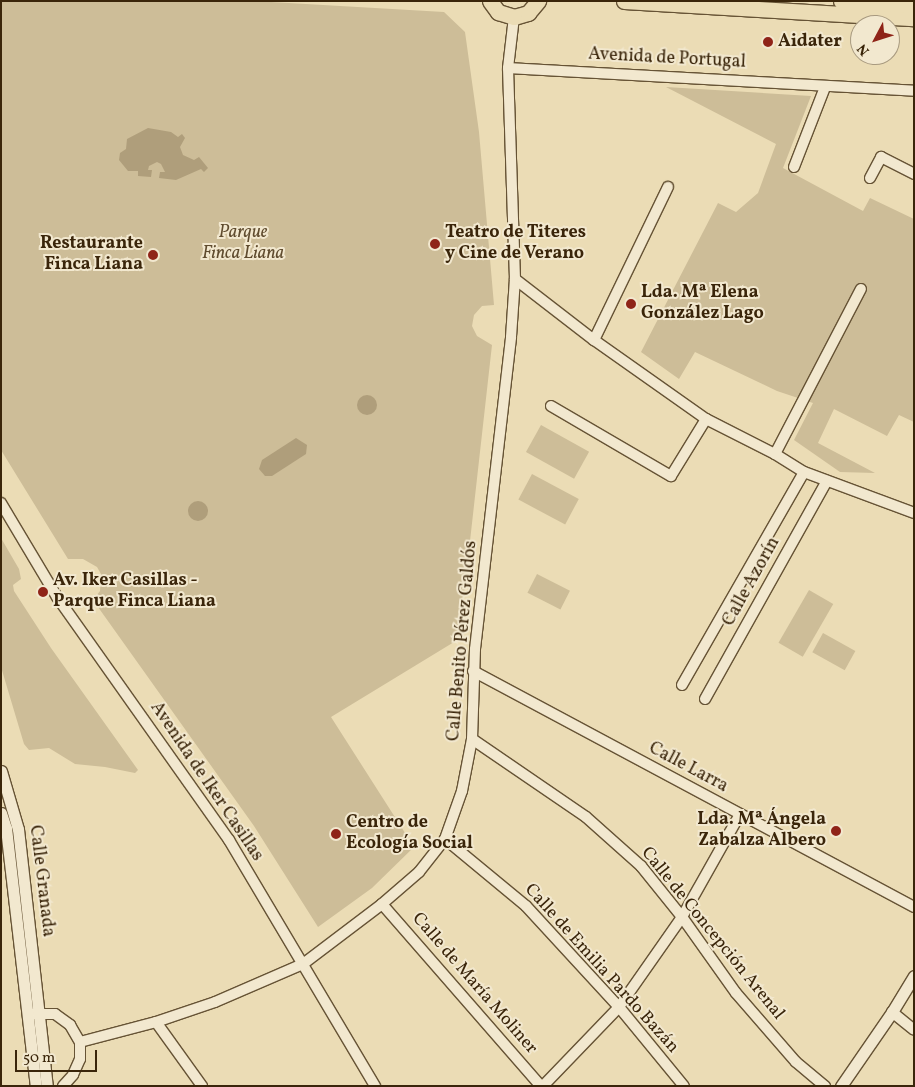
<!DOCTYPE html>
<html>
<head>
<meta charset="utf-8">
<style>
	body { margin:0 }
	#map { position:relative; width:915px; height:1087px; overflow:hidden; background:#ebdcb5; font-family:Vollkorn,serif }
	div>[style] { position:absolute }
	.green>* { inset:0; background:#cdbd98; transform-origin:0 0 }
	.water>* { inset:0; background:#af9e7b }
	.round { border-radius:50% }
	.roads { filter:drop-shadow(1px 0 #665335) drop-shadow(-1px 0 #665335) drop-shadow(0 1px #665335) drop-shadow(0 -1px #665335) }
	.minor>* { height:10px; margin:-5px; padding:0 5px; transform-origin:5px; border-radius:5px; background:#f2e8cf }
	.tertiary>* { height:11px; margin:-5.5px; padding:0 5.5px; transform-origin:5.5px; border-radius:5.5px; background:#f2e8cf }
	.primary>* { height:15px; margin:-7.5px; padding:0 7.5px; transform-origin:7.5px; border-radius:7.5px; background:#ebdcb5 }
	.dots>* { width:14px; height:14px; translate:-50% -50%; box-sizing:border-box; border:2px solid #f2e8cf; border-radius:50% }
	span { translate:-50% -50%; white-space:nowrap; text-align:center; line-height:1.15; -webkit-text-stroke:4px #f2e8cf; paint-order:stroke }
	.poi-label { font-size:18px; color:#3a250a; font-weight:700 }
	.left { translate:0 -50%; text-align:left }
	.right { translate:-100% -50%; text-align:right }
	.street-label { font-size:18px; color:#3a250a }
	.park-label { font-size:18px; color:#5f4b2e; font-style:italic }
	.frame { position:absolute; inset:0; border:2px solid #3a250a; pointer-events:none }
	.north { position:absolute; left:850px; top:15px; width:50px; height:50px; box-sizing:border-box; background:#f2e8cf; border:1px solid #a89a80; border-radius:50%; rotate:230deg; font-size:14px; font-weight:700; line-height:20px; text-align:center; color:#3a250a }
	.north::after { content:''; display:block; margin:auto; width:18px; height:22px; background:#8f2418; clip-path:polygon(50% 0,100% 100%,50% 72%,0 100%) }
	.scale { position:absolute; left:15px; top:1050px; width:82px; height:22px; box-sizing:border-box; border:2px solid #3a250a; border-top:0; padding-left:6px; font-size:15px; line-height:18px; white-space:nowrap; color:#3a250a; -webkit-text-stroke:4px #f2e8cf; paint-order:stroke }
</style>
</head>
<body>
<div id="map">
	<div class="green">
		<i style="clip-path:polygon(1px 1px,254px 1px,444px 12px,465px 32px,479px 132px,494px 305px,482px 306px,474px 315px,472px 326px,477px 336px,492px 345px,459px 639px,331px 717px,414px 847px,372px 888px,318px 927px,254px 826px,93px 600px,100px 591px,101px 574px,97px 567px,83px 559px,68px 559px,1px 450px)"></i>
		<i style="clip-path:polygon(666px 87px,811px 96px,783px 168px,863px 211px,870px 198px,914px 219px,914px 422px,899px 415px,887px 436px,834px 409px,818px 443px,875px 473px,840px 472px,794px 440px,813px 403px,777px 391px,695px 352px,679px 379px,641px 352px,718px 203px,736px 212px,758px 193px,776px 144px)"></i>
		<i style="left:541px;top:425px;width:55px;height:31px;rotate:29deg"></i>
		<i style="left:532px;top:474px;width:53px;height:29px;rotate:28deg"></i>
		<i style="clip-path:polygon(1px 538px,19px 569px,21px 579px,13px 585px,14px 591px,51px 648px,138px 770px,135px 773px,105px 767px,75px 764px,49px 748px,29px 750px,24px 744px,1px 667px)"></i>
		<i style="left:537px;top:574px;width:37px;height:21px;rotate:27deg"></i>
		<i style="left:809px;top:590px;width:28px;height:61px;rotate:30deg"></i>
		<i style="left:823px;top:633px;width:37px;height:22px;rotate:29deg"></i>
	</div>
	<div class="water">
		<i style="clip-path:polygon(148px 128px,171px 132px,178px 137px,182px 134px,185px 138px,180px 147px,183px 155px,194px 160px,199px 157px,208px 168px,204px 172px,201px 169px,176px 180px,159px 178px,160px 172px,165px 172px,161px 164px,157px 162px,149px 166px,148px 170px,152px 170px,151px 177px,138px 176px,138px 171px,128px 171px,119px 160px,120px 153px,126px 149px,127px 139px)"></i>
		<i class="round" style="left:357px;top:395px;width:20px;height:20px"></i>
		<i style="clip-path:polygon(296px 438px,307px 445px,306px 454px,272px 476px,265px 476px,259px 469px,262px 460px)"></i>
		<i class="round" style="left:188px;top:501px;width:20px;height:20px"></i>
	</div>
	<div class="roads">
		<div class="minor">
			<i style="left:508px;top:68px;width:407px;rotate:3.2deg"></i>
			<i style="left:794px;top:167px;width:86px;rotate:-68.8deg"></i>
			<i style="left:870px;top:178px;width:24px;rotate:-62deg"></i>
			<i style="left:881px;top:157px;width:37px;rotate:27deg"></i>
			<i style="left:515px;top:279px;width:100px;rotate:37.7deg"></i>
			<i style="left:594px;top:340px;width:137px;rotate:35.2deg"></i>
			<i style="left:706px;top:419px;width:77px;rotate:26.9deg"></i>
			<i style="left:775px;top:454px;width:34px;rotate:32deg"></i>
			<i style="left:804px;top:472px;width:117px;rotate:20.4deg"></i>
			<i style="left:594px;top:340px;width:170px;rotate:-64.2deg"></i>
			<i style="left:551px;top:406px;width:139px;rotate:30.3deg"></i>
			<i style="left:671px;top:476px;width:67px;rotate:-58.4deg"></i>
			<i style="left:775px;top:454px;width:186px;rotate:-62.5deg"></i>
			<i style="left:1px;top:503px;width:109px;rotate:59.2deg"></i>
			<i style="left:57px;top:597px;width:298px;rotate:54.7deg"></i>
			<i style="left:229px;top:840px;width:286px;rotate:59.3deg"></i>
			<i style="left:473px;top:671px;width:500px;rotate:28.15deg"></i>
			<i style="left:682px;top:685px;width:245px;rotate:-60.2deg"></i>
			<i style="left:705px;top:699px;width:250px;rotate:-60.8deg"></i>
			<i style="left:472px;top:739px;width:138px;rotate:34.4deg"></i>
			<i style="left:586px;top:817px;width:74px;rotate:41.7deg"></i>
			<i style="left:641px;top:866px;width:65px;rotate:51.2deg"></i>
			<i style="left:682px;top:917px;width:93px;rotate:54.6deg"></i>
			<i style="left:736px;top:993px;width:91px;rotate:49deg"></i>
			<i style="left:796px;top:1062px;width:38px;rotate:40deg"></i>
			<i style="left:445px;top:839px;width:105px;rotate:39.6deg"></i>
			<i style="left:526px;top:906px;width:137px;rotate:47.4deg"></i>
			<i style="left:619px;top:1007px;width:102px;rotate:50.6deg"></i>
			<i style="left:382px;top:904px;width:242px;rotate:48.9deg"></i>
			<i style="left:892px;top:1012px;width:28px;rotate:39deg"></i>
			<i style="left:31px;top:1014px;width:24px"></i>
			<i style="left:55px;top:1014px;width:19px;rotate:36deg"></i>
			<i style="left:70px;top:1025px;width:20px;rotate:60deg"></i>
			<i style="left:80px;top:1042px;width:17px;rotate:90deg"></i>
			<i style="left:80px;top:1059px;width:17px;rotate:114deg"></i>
			<i style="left:73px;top:1075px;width:15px;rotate:132deg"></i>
			<i style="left:156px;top:1022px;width:79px;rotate:54.3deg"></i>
			<i style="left:80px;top:1042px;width:79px;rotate:-14.7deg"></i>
			<i style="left:156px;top:1022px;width:62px;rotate:-18.7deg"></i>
			<i style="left:215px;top:1002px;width:96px;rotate:-23.4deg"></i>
			<i style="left:303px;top:964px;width:99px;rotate:-37.2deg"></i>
			<i style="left:382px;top:904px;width:49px;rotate:-40.9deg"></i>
			<i style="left:419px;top:872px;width:42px;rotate:-51.8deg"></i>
			<i style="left:445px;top:839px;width:51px;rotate:-70.5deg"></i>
			<i style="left:462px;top:791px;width:53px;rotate:-79.1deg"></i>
			<i style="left:472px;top:739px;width:90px;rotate:-88.1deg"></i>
			<i style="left:475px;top:649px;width:314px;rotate:-83.4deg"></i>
			<i style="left:511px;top:337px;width:58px;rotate:-86.1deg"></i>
			<i style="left:515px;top:279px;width:211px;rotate:-91.9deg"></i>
			<i style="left:508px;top:68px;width:51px;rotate:-83.3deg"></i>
			<i style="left:543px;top:1086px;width:110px;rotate:-46.1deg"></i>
			<i style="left:619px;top:1007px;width:110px;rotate:-55deg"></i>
			<i style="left:682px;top:917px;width:118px;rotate:-60.6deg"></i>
		</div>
		<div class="tertiary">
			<i style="left:1px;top:771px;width:60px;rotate:73.7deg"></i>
			<i style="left:18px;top:829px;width:259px;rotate:83.6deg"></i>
			<i style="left:1px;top:813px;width:16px;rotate:72deg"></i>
			<i style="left:6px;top:828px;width:260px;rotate:83.4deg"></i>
			<i style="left:841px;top:1086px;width:90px;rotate:-55.4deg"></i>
			<i style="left:892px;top:1012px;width:42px;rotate:-58.6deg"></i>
		</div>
		<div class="primary">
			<i style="left:490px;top:1px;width:14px;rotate:54deg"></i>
			<i style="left:498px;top:12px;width:17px;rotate:17deg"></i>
			<i style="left:514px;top:17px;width:15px;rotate:-16deg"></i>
			<i style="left:528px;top:13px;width:16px;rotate:-50deg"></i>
			<i style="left:624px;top:1px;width:290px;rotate:3.4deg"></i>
			<i style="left:841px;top:1px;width:73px;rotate:3.1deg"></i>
		</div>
	</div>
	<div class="dots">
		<i style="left:768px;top:42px;background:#8f2418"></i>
		<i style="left:435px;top:244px;background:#8f2418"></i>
		<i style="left:153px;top:255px;background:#8f2418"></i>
		<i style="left:631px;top:304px;background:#8f2418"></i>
		<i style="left:43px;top:592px;background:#8f2418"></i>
		<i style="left:836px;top:831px;background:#8f2418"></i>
		<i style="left:336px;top:834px;background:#8f2418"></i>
	</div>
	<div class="poi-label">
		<span class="left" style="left:778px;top:42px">Aidater</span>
		<span class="left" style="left:445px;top:244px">Teatro de Titeres<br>y Cine de Verano</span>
		<span class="right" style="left:143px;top:255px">Restaurante<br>Finca Liana</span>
		<span class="left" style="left:641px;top:304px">Lda. Mª Elena<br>González Lago</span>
		<span class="left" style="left:53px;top:592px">Av. Iker Casillas -<br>Parque Finca Liana</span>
		<span class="right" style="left:826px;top:831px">Lda. Mª Ángela<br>Zabalza Albero</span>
		<span class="left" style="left:346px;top:834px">Centro de<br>Ecología Social</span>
	</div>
	<div class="street-label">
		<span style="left:667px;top:59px;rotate:3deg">Avenida de Portugal</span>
		<span style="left:752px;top:582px;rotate:-61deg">Calle Azorín</span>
		<span style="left:463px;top:641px;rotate:-85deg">Calle Benito Pérez Galdós</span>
		<span style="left:688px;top:768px;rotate:28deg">Calle Larra</span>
		<span style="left:206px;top:782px;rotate:56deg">Avenida de Iker Casillas</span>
		<span style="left:41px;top:881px;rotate:83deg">Calle Granada</span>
		<span style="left:712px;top:934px;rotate:51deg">Calle de Concepción Arenal</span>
		<span style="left:601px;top:969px;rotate:48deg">Calle de Emilia Pardo Bazán</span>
		<span style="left:474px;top:984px;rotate:49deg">Calle de María Moliner</span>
	</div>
	<div class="park-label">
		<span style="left:243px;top:244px">Parque<br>Finca Liana</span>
	</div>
	<div class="frame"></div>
	<div class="north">N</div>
	<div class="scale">50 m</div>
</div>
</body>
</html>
